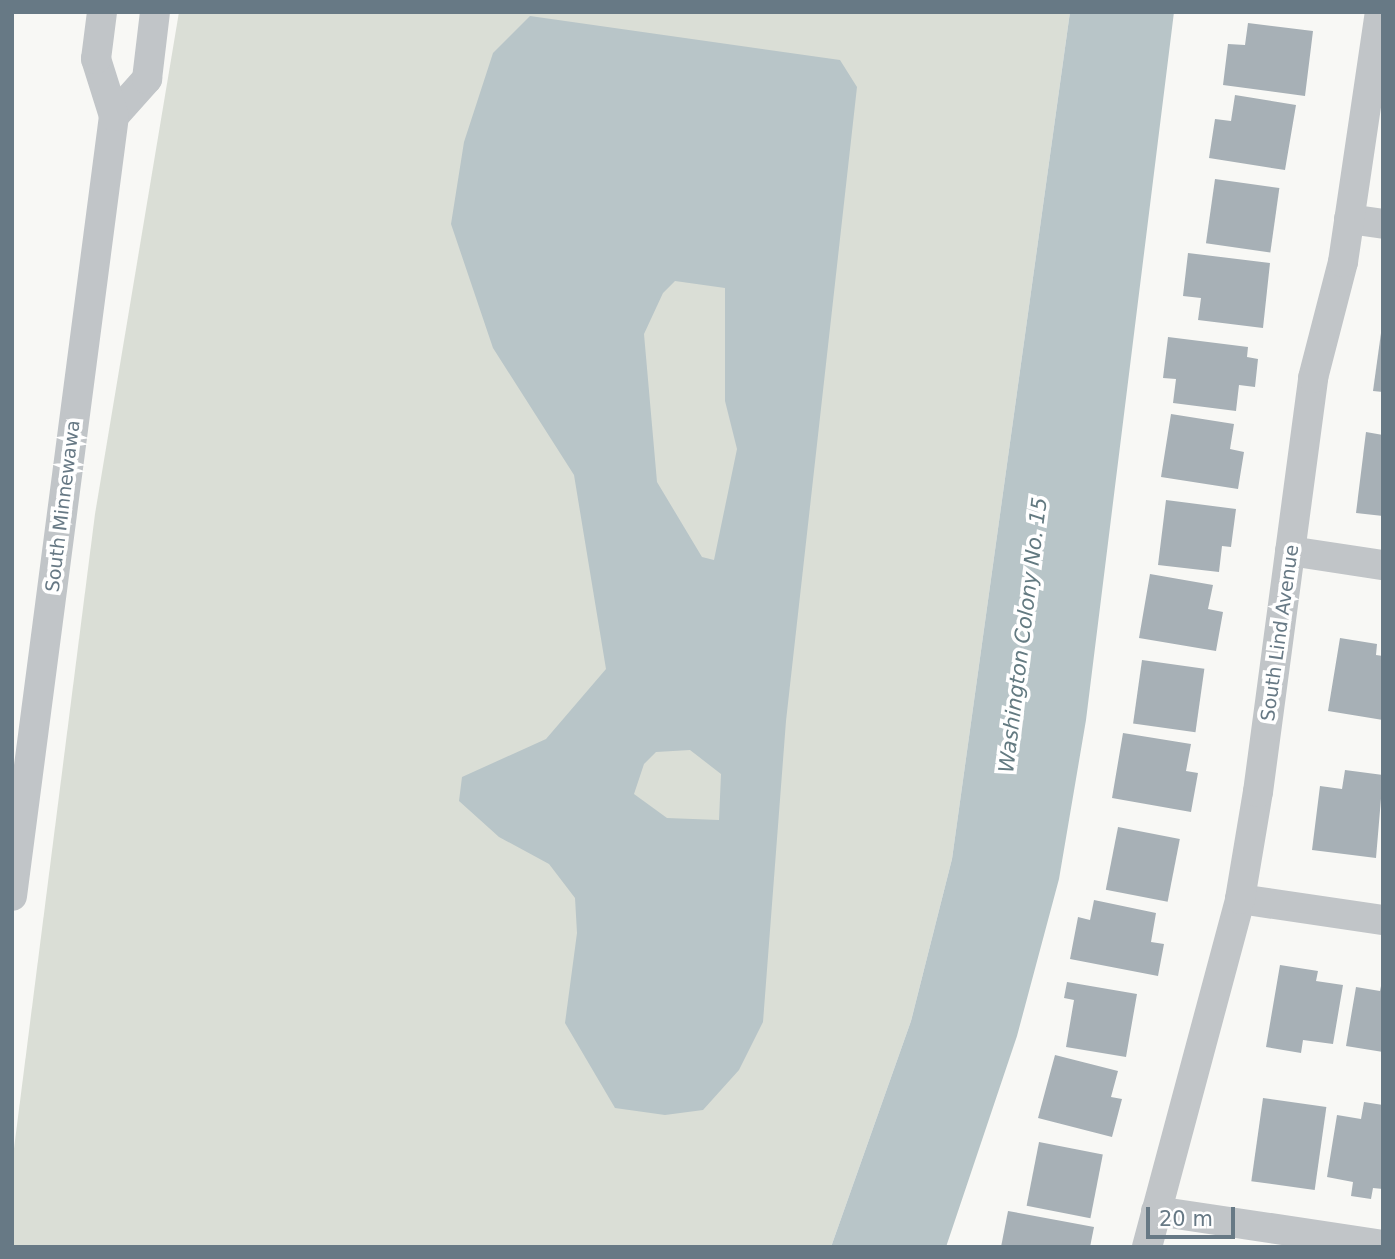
<!DOCTYPE html>
<html>
<head>
<meta charset="utf-8">
<style>
	body { margin:0 }
	#map { position:relative; width:1395px; height:1259px; overflow:hidden; background:#f8f8f5; font-family:"DejaVu Sans",sans-serif }
	div>[style] { position:absolute }
	.green>* { inset:0; background:#daded6 }
	.water>* { inset:0; background:#b8c5c8 }
	.building>* { inset:0; background:#a7b0b6; transform-origin:0 0 }
	.minor>* { height:30px; margin:-15px; padding:0 15px; transform-origin:15px; border-radius:15px; background:#c1c5c8 }
	span { translate:-50% -50%; white-space:nowrap; text-align:center; line-height:1.15; -webkit-text-stroke:7px #fff; paint-order:stroke }
	.street-label { font-size:19px; color:#677985 }
	.water-label { font-size:21px; color:#637a81; font-style:italic }
	.frame { position:absolute; inset:0; border:14px solid #677985; pointer-events:none }
	.scale { position:absolute; left:1146px; top:1207px; width:89px; height:32px; box-sizing:border-box; border:4px solid #677985; border-top:0; padding-left:9px; font-size:21px; line-height:24px; white-space:nowrap; color:#677985; -webkit-text-stroke:5px #fff; paint-order:stroke }
</style>
</head>
<body>
<div id="map">
	<div class="green">
		<i style="clip-path:polygon(179px 12px,1070px 12px,952px 859px,911px 1021px,831px 1247px,12px 1247px,12px 1164px,95px 514px)"></i>
	</div>
	<div class="water">
		<i style="clip-path:polygon(1070px 12px,1174px 12px,1086px 720px,1059px 879px,1017px 1036px,946px 1247px,831px 1247px,911px 1021px,952px 859px)"></i>
		<i style="clip-path:polygon(evenodd,530px 16px,840px 60px,857px 87px,786px 721px,763px 1022px,739px 1070px,703px 1110px,665px 1115px,615px 1108px,565px 1023px,577px 933px,575px 898px,549px 864px,499px 837px,459px 801px,462px 777px,546px 739px,606px 669px,574px 475px,493px 348px,451px 224px,464px 142px,493px 53px,530px 16px,675px 281px,725px 288px,725px 401px,737px 449px,714px 560px,702px 557px,657px 482px,644px 334px,663px 293px,675px 281px,530px 16px,690px 750px,721px 774px,719px 820px,667px 818px,634px 794px,644px 764px,656px 752px,690px 750px)"></i>
	</div>
	<div class="building">
		<i style="clip-path:polygon(1248px 23px,1313px 31px,1305px 96px,1223px 85px,1228px 44px,1245px 45px)"></i>
		<i style="clip-path:polygon(1235px 95px,1296px 105px,1285px 170px,1209px 158px,1215px 119px,1231px 121px)"></i>
		<i style="left:1215px;top:179px;width:65px;height:65px;rotate:8deg"></i>
		<i style="clip-path:polygon(1188px 253px,1270px 263px,1263px 328px,1198px 320px,1201px 298px,1183px 296px)"></i>
		<i style="clip-path:polygon(1381px 333px,1383px 333px,1383px 392px,1373px 391px)"></i>
		<i style="clip-path:polygon(1168px 337px,1248px 347px,1247px 357px,1258px 359px,1255px 387px,1239px 385px,1236px 411px,1173px 403px,1176px 379px,1163px 378px)"></i>
		<i style="clip-path:polygon(1171px 414px,1234px 424px,1230px 449px,1244px 452px,1238px 489px,1161px 477px)"></i>
		<i style="clip-path:polygon(1366px 432px,1383px 435px,1383px 516px,1356px 513px)"></i>
		<i style="clip-path:polygon(1166px 500px,1236px 509px,1231px 547px,1222px 546px,1219px 572px,1158px 565px)"></i>
		<i style="clip-path:polygon(1150px 574px,1213px 585px,1208px 609px,1223px 612px,1216px 651px,1139px 638px)"></i>
		<i style="clip-path:polygon(1340px 638px,1377px 644px,1376px 655px,1383px 656px,1383px 720px,1328px 711px)"></i>
		<i style="left:1142px;top:660px;width:63px;height:64px;rotate:8deg"></i>
		<i style="clip-path:polygon(1123px 733px,1191px 744px,1186px 771px,1198px 773px,1191px 812px,1112px 798px)"></i>
		<i style="clip-path:polygon(1345px 770px,1383px 775px,1376px 858px,1312px 850px,1320px 786px,1342px 789px)"></i>
		<i style="left:1118px;top:827px;width:63px;height:64px;rotate:11deg"></i>
		<i style="clip-path:polygon(1094px 900px,1156px 913px,1151px 942px,1164px 944px,1158px 976px,1070px 959px,1078px 917px,1090px 920px)"></i>
		<i style="clip-path:polygon(1280px 965px,1318px 971px,1316px 981px,1343px 985px,1333px 1044px,1303px 1040px,1301px 1053px,1266px 1047px)"></i>
		<i style="clip-path:polygon(1067px 982px,1137px 994px,1126px 1057px,1066px 1047px,1074px 1000px,1064px 998px)"></i>
		<i style="clip-path:polygon(1381px 986px,1383px 1052px,1346px 1046px,1356px 987px,1380px 991px)"></i>
		<i style="clip-path:polygon(1055px 1055px,1118px 1071px,1111px 1097px,1122px 1099px,1112px 1137px,1038px 1118px)"></i>
		<i style="left:1263px;top:1098px;width:64px;height:84px;rotate:8deg"></i>
		<i style="clip-path:polygon(1364px 1102px,1383px 1105px,1383px 1189px,1373px 1188px,1371px 1199px,1351px 1196px,1353px 1182px,1327px 1177px,1337px 1115px,1361px 1119px)"></i>
		<i style="left:1039px;top:1142px;width:65px;height:65px;rotate:11deg"></i>
		<i style="clip-path:polygon(1008px 1211px,1094px 1227px,1090px 1247px,1001px 1247px)"></i>
	</div>
	<div class="minor">
		<i style="left:114px;top:116px;width:50px;rotate:-48.3deg"></i>
		<i style="left:147px;top:79px;width:67px;rotate:-83.2deg"></i>
		<i style="left:1349px;top:219px;width:34px;rotate:8deg"></i>
		<i style="left:1290px;top:551px;width:94px;rotate:8.6deg"></i>
		<i style="left:12px;top:896px;width:787px;rotate:-82.55deg"></i>
		<i style="left:114px;top:116px;width:60px;rotate:-107.5deg"></i>
		<i style="left:96px;top:59px;width:47px;rotate:-82.7deg"></i>
		<i style="left:1240px;top:899px;width:145px;rotate:8.4deg"></i>
		<i style="left:1156px;top:1211px;width:230px;rotate:8.5deg"></i>
		<i style="left:1147px;top:1247px;width:360px;rotate:-75deg"></i>
		<i style="left:1240px;top:899px;width:109px;rotate:-80.5deg"></i>
		<i style="left:1258px;top:792px;width:418px;rotate:-82.4deg"></i>
		<i style="left:1313px;top:378px;width:120px;rotate:-75.5deg"></i>
		<i style="left:1343px;top:262px;width:253px;rotate:-81.6deg"></i>
	</div>
	<div class="street-label">
		<span style="left:63px;top:506px;rotate:-83deg">South Minnewawa</span>
		<span style="left:1280px;top:633px;rotate:-82deg">South Lind Avenue</span>
	</div>
	<div class="water-label">
		<span style="left:1023px;top:635px;rotate:-83deg">Washington Colony No. 15</span>
	</div>
	<div class="frame"></div>
	<div class="scale">20 m</div>
</div>
</body>
</html>
